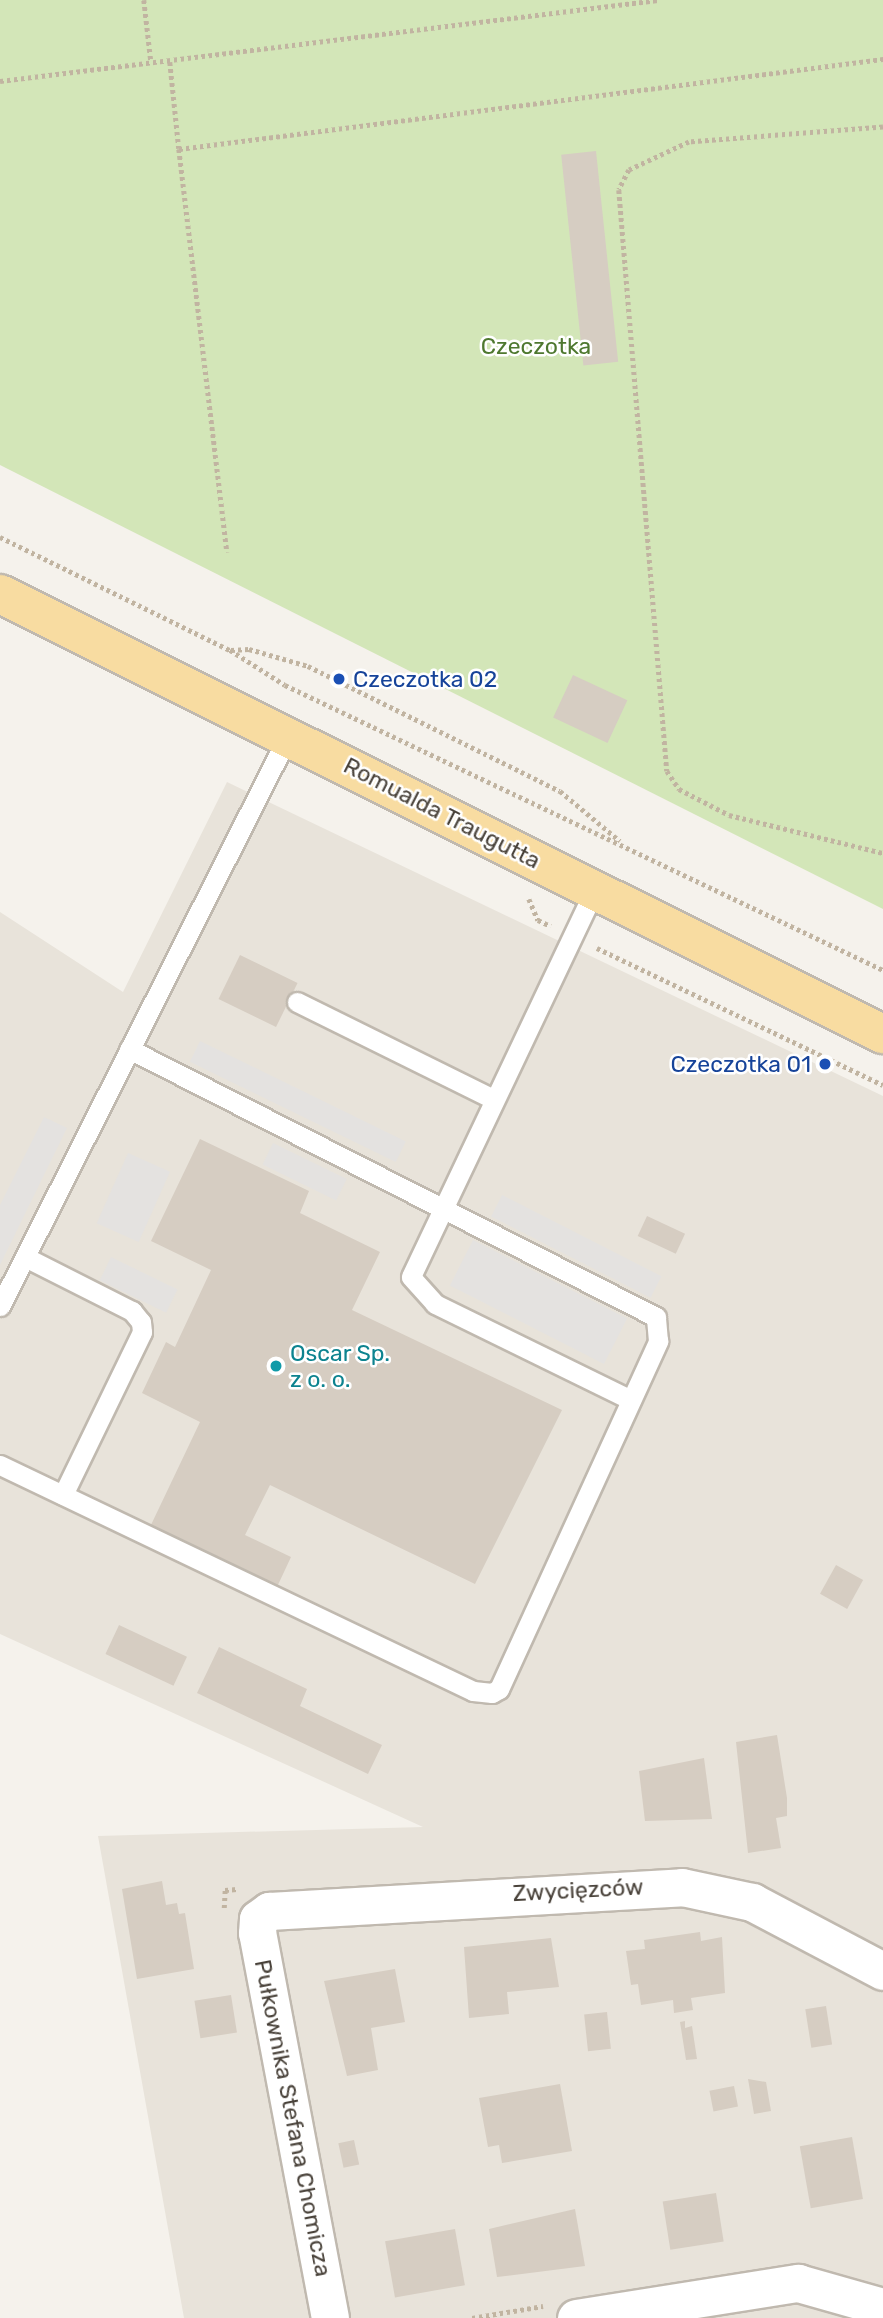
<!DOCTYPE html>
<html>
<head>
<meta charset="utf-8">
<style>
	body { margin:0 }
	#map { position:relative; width:883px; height:2318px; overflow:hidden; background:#f5f2ec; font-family:Rubik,sans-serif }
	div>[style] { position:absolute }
	.residential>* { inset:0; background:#e8e3da }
	.green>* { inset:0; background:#d3e6b8 }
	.parking>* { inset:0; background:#e4e2e0; transform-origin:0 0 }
	.building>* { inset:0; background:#d6cdc2; transform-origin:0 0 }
	.path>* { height:4.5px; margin-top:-2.25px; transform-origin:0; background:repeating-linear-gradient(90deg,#c1b4a1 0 3.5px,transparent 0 7px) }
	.roads { filter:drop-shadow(2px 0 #c0b9af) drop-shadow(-2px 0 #c0b9af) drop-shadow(0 2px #c0b9af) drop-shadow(0 -2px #c0b9af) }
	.lane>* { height:19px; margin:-9.5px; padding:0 9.5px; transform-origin:9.5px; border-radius:9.5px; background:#fff }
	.street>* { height:37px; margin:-18.5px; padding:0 18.5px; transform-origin:18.5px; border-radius:18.5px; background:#fff }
	.primary>* { height:38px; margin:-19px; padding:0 19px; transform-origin:19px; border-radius:19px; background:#f8dca1 }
	.dots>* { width:19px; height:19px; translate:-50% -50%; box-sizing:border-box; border:4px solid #fff; border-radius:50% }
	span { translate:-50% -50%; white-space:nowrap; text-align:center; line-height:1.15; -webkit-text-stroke:5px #fff; paint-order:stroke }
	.park-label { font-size:23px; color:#4e782f }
	.transit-label { font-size:23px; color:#164399 }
	.left { translate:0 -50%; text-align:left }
	.right { translate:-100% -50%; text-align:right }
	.street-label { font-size:23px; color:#49423a }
	.culture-label { font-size:23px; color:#0d838f }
</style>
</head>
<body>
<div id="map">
	<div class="residential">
		<i style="clip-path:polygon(227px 782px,883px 1096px,883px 2318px,184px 2318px,98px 1836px,423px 1827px,0 1634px,0 912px,123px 992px)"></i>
	</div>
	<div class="green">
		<i style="clip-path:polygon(0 0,883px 0,883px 909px,0 465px)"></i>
	</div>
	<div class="parking">
		<i style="left:200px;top:1041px;width:229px;height:23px;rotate:26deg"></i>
		<i style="clip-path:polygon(44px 1117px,67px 1128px,0 1265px,0 1205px)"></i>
		<i style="left:273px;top:1143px;width:82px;height:24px;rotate:26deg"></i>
		<i style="left:128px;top:1153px;width:46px;height:77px;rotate:24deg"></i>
		<i style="left:502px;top:1195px;width:179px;height:24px;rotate:27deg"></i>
		<i style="left:473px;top:1240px;width:173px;height:51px;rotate:27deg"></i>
		<i style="left:111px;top:1257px;width:74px;height:26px;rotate:26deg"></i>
	</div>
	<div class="building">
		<i style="left:596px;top:151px;width:212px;height:35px;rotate:84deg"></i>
		<i style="left:573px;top:675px;width:60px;height:47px;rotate:25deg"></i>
		<i style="left:240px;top:955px;width:64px;height:49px;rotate:26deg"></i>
		<i style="clip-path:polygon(200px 1139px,309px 1191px,300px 1213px,380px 1252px,352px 1310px,562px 1410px,475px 1584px,270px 1485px,245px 1535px,291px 1557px,277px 1587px,150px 1527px,200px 1422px,142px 1393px,166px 1342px,175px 1347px,211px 1270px,151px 1241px)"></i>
		<i style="left:647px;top:1216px;width:42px;height:22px;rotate:25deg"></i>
		<i style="left:836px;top:1565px;width:31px;height:33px;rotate:29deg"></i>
		<i style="left:119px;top:1625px;width:75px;height:32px;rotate:25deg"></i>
		<i style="clip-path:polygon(219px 1647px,307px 1689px,300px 1706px,382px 1745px,368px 1774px,197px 1693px)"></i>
		<i style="clip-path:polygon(777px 1735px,787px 1798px,787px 1816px,776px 1818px,781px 1848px,748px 1853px,736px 1742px)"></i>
		<i style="clip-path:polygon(704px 1758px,712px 1819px,645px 1821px,639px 1771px)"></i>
		<i style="clip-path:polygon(162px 1881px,166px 1905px,177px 1903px,179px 1914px,185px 1913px,194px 1969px,137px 1979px,122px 1889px)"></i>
		<i style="clip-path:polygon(700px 1932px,701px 1941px,722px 1937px,725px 1993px,691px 1998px,693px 2010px,674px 2013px,673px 2000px,641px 2005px,638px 1984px,631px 1985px,626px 1951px,645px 1949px,644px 1940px)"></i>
		<i style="clip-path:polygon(551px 1938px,559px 1987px,507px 1992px,509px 2014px,469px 2018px,464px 1947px)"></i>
		<i style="clip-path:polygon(395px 1969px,405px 2022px,371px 2028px,378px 2070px,347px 2076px,324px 1981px)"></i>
		<i style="left:231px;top:1995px;width:38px;height:37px;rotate:81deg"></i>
		<i style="left:826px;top:2006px;width:39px;height:21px;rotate:81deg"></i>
		<i style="left:607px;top:2012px;width:37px;height:23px;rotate:84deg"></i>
		<i style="clip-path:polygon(685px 2021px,685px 2028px,692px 2026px,697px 2059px,686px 2060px,680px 2022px)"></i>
		<i style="clip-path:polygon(748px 2079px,766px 2082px,771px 2111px,754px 2114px)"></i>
		<i style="clip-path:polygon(560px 2084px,572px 2151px,502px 2163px,499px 2145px,488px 2147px,479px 2098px)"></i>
		<i style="left:734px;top:2086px;width:21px;height:25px;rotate:79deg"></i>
		<i style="left:852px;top:2137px;width:63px;height:53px;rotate:80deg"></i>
		<i style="left:354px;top:2140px;width:25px;height:16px;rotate:78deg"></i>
		<i style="left:716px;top:2193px;width:49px;height:54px;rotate:81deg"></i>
		<i style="clip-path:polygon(575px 2209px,585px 2266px,497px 2277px,489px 2229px)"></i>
		<i style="left:455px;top:2229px;width:57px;height:71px;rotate:80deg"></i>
	</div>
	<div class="path">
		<i style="left:144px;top:0;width:61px;rotate:83.5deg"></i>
		<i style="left:170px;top:62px;width:87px;rotate:84.1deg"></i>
		<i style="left:179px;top:149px;width:710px;rotate:-7.29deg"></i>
		<i style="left:0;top:81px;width:663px;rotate:-7.02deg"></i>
		<i style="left:883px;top:127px;width:195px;rotate:175.6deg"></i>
		<i style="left:689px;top:142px;width:66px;rotate:155deg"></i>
		<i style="left:629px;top:170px;width:22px;rotate:117deg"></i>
		<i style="left:619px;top:190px;width:583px;rotate:85.28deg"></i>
		<i style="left:667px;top:771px;width:22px;rotate:56deg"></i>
		<i style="left:679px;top:789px;width:56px;rotate:27.5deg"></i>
		<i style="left:729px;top:815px;width:159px;rotate:13.9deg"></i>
		<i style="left:179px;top:149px;width:406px;rotate:83.2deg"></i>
		<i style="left:0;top:537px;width:256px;rotate:26.2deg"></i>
		<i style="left:230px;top:650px;width:65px;rotate:32.5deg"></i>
		<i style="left:285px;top:685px;width:662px;rotate:25.48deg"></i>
		<i style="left:231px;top:650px;width:18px;rotate:-3deg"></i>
		<i style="left:249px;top:649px;width:61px;rotate:16.1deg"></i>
		<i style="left:308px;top:666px;width:281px;rotate:26.4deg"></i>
		<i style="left:560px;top:791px;width:78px;rotate:39.8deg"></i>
		<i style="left:529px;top:899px;width:23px;rotate:67deg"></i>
		<i style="left:538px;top:920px;width:14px;rotate:25deg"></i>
		<i style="left:597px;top:948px;width:317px;rotate:25.6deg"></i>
		<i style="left:224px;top:1908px;width:18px;rotate:-87deg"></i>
		<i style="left:225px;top:1890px;width:12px;rotate:-5deg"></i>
		<i style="left:472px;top:2318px;width:72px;rotate:-9.6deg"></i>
	</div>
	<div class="roads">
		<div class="lane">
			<i style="left:595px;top:889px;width:429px;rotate:115.4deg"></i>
			<i style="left:411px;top:1277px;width:36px;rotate:48deg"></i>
			<i style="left:435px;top:1304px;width:218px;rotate:26.1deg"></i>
			<i style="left:297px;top:1002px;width:219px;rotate:26.3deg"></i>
			<i style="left:25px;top:1257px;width:120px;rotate:26.8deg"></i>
			<i style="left:132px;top:1311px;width:14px;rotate:51deg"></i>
			<i style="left:141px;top:1322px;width:10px;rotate:84deg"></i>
			<i style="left:142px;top:1332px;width:181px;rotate:115.9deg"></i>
			<i style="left:0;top:1306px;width:639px;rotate:-63.19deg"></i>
			<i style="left:0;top:1465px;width:524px;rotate:25.54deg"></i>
			<i style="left:473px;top:1691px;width:19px;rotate:6deg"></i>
			<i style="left:492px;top:1693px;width:8px;rotate:-30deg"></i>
			<i style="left:499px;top:1689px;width:383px;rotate:-65.4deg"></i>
			<i style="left:658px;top:1341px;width:24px;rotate:-95deg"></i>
			<i style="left:656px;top:1317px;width:591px;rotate:-153.04deg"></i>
		</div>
		<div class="street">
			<i style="left:330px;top:2318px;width:392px;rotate:-100.7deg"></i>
			<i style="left:257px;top:1933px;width:14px;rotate:-86deg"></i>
			<i style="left:258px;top:1919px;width:14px;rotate:-36deg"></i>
			<i style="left:269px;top:1911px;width:414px;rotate:-3.3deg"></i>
			<i style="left:682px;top:1887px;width:72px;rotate:12.1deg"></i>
			<i style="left:752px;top:1902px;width:148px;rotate:27.8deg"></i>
			<i style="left:576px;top:2318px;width:225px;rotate:-9deg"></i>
			<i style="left:798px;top:2283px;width:88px;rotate:15.8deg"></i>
		</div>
		<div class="primary">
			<i style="left:0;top:594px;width:987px;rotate:26.49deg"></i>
		</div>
	</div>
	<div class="dots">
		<i style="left:339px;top:679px;background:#1a4fb4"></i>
		<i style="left:825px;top:1064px;background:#1a4fb4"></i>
		<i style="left:276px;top:1366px;background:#0f9aa8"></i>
	</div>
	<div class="park-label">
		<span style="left:536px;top:346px">Czeczotka</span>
	</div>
	<div class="transit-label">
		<span class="left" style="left:353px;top:679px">Czeczotka 02</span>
		<span class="right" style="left:811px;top:1064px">Czeczotka 01</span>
	</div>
	<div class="street-label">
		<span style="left:442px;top:813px;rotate:27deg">Romualda Traugutta</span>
		<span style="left:578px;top:1890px;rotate:-3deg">Zwycięzców</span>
		<span style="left:293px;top:2118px;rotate:79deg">Pułkownika Stefana Chomicza</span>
	</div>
	<div class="culture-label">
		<span class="left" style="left:290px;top:1366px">Oscar Sp.<br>z o. o.</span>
	</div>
</div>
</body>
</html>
